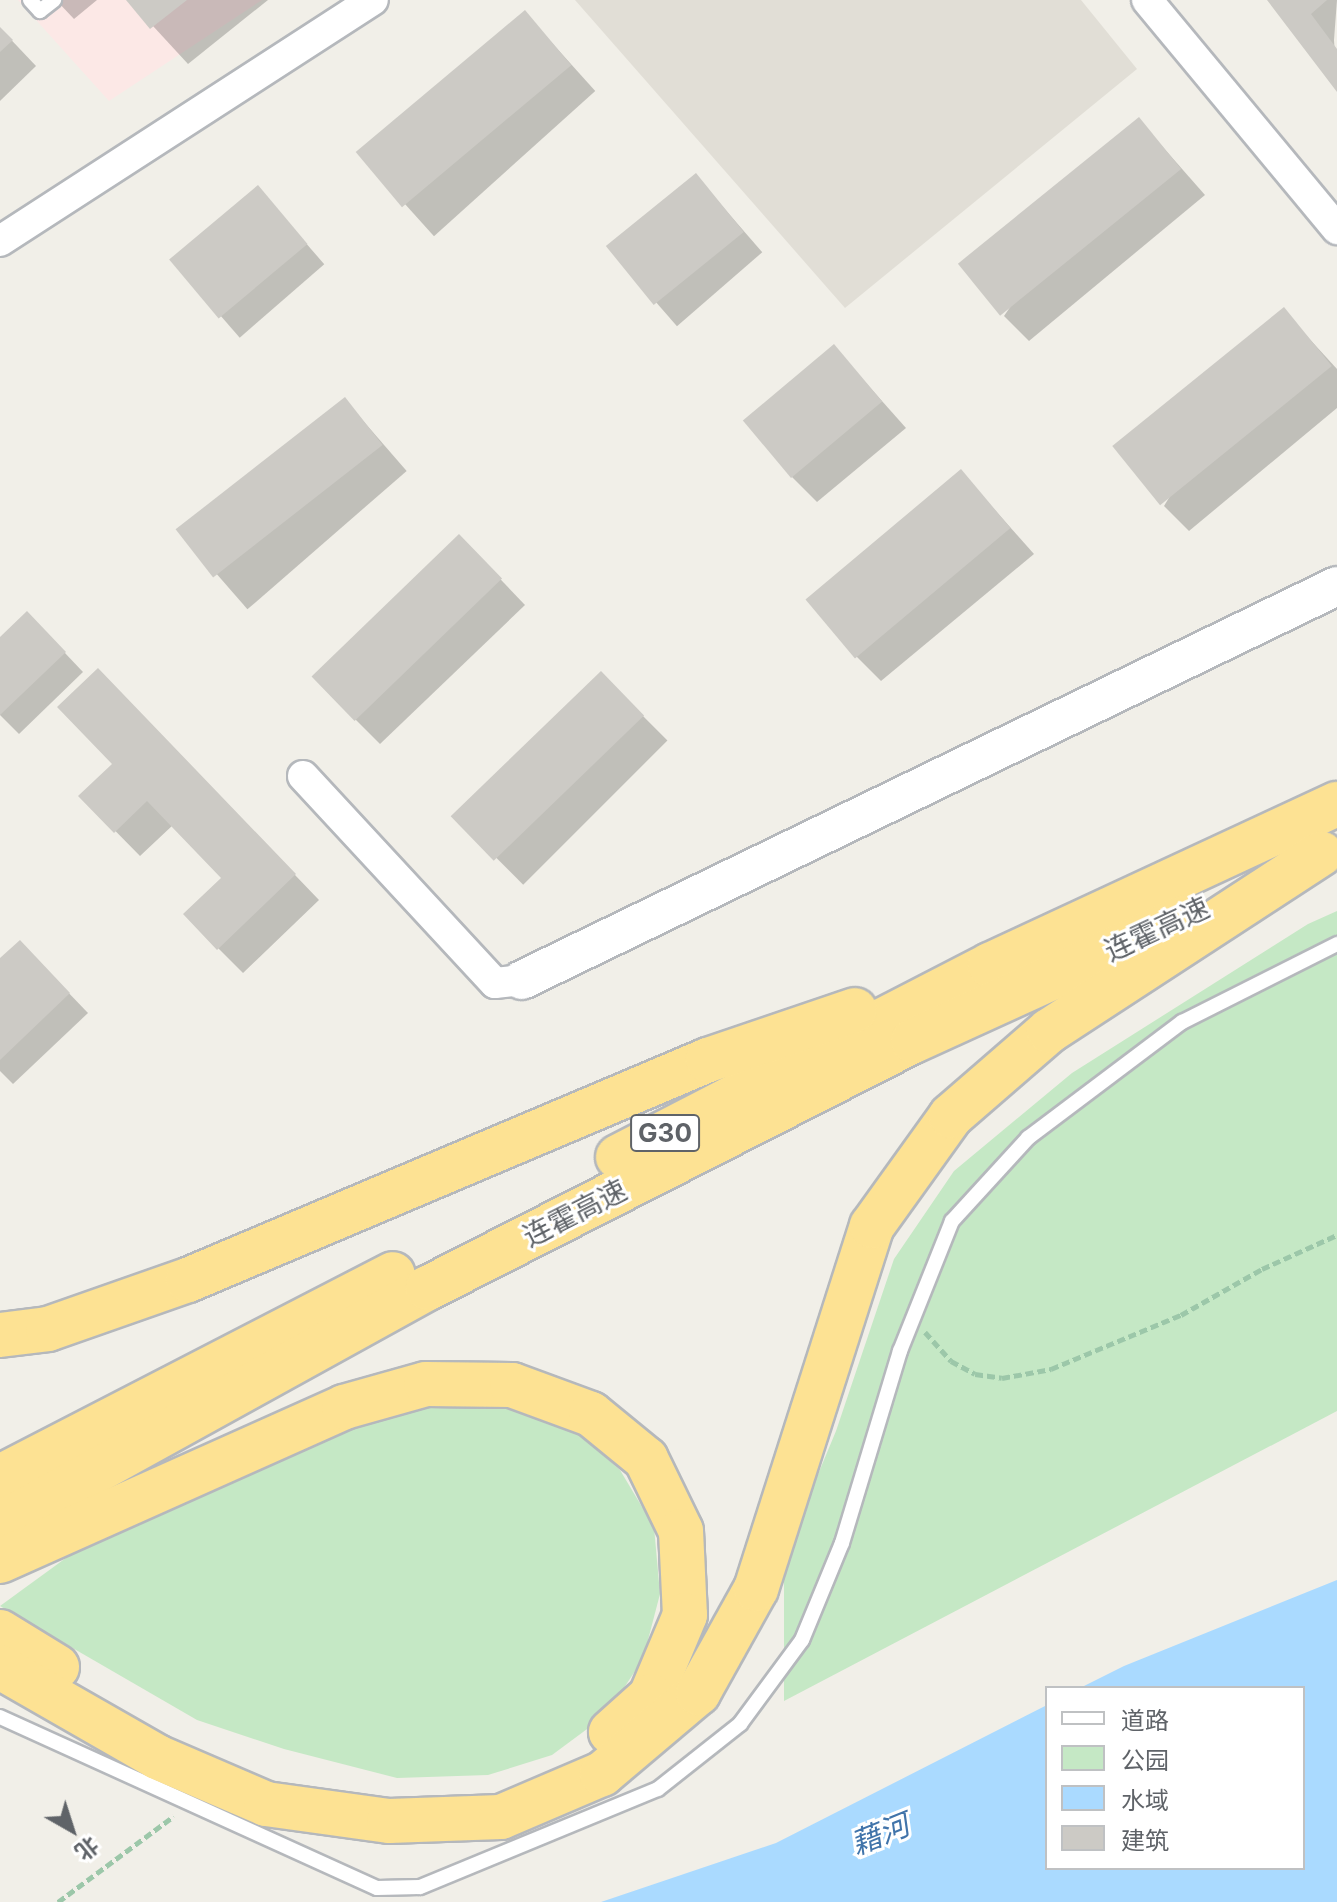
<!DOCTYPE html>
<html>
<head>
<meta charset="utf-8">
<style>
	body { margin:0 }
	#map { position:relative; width:1337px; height:1902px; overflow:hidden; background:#f1efe8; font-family:Inter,"Noto Sans SC",sans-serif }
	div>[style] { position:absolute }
	.education>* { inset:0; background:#e1ded6 }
	.medical>* { inset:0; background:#fce8e6 }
	.green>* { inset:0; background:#c5e8c5 }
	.water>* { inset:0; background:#aadaff }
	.shadow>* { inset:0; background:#0003; transform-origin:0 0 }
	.building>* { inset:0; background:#cccac5; transform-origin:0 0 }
	.path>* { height:5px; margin-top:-2.5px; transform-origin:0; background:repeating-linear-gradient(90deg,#9cc7a9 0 8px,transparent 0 12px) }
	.roads { filter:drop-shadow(2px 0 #b5b8bc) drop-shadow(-2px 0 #b5b8bc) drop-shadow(0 2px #b5b8bc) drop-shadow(0 -2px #b5b8bc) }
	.service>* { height:14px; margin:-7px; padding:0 7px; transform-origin:7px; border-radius:7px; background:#fff }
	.minor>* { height:30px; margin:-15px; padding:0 15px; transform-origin:15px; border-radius:15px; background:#fff }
	.tertiary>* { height:38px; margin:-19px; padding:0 19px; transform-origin:19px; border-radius:19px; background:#fff }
	.motorway>* { height:44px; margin:-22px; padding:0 22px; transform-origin:22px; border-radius:22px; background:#fde293 }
	span { translate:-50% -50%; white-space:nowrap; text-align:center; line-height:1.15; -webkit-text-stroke:6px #fff; paint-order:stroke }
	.shield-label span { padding:2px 6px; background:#fff; border:2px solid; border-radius:6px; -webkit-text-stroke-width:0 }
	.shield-label { font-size:26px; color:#5f6368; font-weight:700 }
	.street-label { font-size:28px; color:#5f6368 }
	.water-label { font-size:30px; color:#4174aa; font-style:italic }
	.legend { position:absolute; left:1045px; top:1686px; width:260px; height:184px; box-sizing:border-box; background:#fff; border:2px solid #bfc1c3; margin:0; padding:10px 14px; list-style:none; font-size:24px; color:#5f6368 }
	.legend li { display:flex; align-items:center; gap:16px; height:40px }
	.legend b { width:40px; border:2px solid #bfc1c3 }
	.north { position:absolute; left:32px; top:1790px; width:80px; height:80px; -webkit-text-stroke:6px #fff; paint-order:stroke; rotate:141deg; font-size:22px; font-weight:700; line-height:32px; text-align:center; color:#5f6368 }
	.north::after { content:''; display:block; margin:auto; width:28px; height:36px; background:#5f6368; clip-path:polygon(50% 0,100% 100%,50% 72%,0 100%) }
</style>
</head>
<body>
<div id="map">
	<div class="education">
		<i style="clip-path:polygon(575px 0,1081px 0,1137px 69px,845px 308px)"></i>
	</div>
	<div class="medical">
		<i style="clip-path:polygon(18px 0,262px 0,109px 101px)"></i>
	</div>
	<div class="green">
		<i style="clip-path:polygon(1337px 911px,1337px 1411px,784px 1701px,784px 1556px,836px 1431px,894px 1259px,954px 1171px,1072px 1073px,1308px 924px)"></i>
		<i style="clip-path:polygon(442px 1397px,509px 1401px,570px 1426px,620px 1470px,654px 1527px,660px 1594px,643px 1659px,606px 1715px,552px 1755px,488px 1775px,397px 1778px,284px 1749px,197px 1720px,0 1606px,70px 1555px,352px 1421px)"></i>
	</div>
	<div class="water">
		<i style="clip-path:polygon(1337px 1580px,1337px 1902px,601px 1902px,776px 1843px,1047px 1705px,1047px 1868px,1303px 1868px,1303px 1688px,1080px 1688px,1124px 1666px)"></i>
	</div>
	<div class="shadow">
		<i style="clip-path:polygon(56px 0,97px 0,74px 19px)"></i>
		<i style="clip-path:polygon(129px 0,268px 0,188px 64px)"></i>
		<i style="clip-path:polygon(1269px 0,1337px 0,1334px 40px,1337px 88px)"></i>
		<i style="left:525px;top:13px;width:105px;height:217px;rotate:48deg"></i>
		<i style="clip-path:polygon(0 28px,36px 66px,0 101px)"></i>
		<i style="clip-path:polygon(1139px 120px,1205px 195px,1029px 341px,1004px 316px)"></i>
		<i style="left:696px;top:176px;width:101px;height:113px;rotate:49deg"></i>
		<i style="left:258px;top:188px;width:101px;height:112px;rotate:49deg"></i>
		<i style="clip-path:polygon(1283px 310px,1337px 369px,1337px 408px,1189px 531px,1164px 506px)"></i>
		<i style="clip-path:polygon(834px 347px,906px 428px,817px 502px,792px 477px)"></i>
		<i style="left:345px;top:400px;width:94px;height:211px;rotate:49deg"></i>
		<i style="clip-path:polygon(961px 472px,1034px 554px,881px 681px,856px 656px)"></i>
		<i style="clip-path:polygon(484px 562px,525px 605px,380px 744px,355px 719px)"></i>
		<i style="clip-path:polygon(46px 633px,83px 672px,19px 734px,0 715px,0 640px)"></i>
		<i style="left:601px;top:674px;width:94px;height:204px;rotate:45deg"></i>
		<i style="clip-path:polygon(123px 696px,319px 900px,243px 973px,218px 948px,224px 878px,173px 825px,140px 856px,81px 796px,114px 764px)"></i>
		<i style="clip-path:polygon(0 961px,38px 961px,88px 1013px,13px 1084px,0 1071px)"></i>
	</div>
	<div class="building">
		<i style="clip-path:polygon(126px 0,187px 0,150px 29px)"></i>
		<i style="clip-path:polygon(1267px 0,1327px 0,1311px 14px,1337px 49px,1337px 92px)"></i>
		<i style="left:525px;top:10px;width:72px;height:221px;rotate:50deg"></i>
		<i style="clip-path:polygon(0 27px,13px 40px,0 52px)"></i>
		<i style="left:1139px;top:117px;width:67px;height:233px;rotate:51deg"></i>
		<i style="left:696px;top:173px;width:76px;height:116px;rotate:51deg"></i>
		<i style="left:258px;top:185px;width:77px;height:116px;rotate:50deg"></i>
		<i style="left:1284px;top:307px;width:76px;height:221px;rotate:51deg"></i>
		<i style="left:834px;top:344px;width:75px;height:119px;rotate:50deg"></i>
		<i style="left:345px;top:397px;width:61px;height:215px;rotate:52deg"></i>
		<i style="left:961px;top:469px;width:77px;height:203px;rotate:50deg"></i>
		<i style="left:459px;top:534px;width:62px;height:205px;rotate:46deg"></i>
		<i style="clip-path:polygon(27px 611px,66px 652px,0 715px,0 637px)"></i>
		<i style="clip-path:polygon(98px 668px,296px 874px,217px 950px,183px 914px,221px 878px,147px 801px,114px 833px,78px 796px,112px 764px,57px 707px)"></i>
		<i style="left:601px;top:671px;width:62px;height:209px;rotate:46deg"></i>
		<i style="clip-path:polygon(20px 940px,70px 993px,0 1060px,0 958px)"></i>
	</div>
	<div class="path">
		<i style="left:925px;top:1332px;width:39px;rotate:48deg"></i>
		<i style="left:951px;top:1361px;width:27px;rotate:28deg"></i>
		<i style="left:975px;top:1374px;width:27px;rotate:8deg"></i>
		<i style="left:1002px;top:1378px;width:50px;rotate:-10.4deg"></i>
		<i style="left:1051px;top:1369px;width:141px;rotate:-22.6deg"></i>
		<i style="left:1181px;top:1315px;width:93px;rotate:-29.6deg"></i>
		<i style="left:1262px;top:1269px;width:82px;rotate:-24.4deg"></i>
		<i style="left:58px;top:1902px;width:144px;rotate:-36.6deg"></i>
	</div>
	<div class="roads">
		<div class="service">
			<i style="left:30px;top:0;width:15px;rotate:48deg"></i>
			<i style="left:40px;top:11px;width:18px;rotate:-38deg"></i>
			<i style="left:0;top:1717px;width:414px;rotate:24.4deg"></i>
			<i style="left:377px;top:1888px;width:43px;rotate:-1.3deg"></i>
			<i style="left:420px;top:1887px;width:257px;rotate:-22.4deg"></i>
			<i style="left:658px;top:1789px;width:105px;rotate:-38.4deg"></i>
			<i style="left:740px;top:1724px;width:104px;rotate:-53.6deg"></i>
			<i style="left:802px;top:1640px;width:105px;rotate:-67.6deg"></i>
			<i style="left:842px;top:1543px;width:201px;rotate:-73.2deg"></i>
			<i style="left:900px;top:1351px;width:140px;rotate:-68.2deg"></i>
			<i style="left:952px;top:1221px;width:113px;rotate:-47.5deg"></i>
			<i style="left:1028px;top:1138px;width:193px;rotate:-37deg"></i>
			<i style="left:1182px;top:1022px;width:174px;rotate:-26.7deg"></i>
		</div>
		<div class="minor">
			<i style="left:1147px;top:0;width:298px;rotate:50.3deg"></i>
			<i style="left:0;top:241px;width:444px;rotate:-32.9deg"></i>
			<i style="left:303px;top:776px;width:282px;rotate:47.2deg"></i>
			<i style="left:495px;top:983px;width:27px;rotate:-6deg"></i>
		</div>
		<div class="tertiary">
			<i style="left:522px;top:980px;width:905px;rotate:-25.8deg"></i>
		</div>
		<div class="motorway">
			<i style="left:618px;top:1157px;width:419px;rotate:-27.3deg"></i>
			<i style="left:990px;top:965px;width:383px;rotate:-24.9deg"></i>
			<i style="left:0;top:1335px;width:48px;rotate:-7.1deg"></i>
			<i style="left:48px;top:1329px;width:148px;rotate:-19.3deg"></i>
			<i style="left:188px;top:1280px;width:565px;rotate:-22.93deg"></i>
			<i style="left:708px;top:1060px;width:155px;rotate:-18.8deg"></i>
			<i style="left:0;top:1477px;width:442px;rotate:-27.3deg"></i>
			<i style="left:0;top:1524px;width:489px;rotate:-28.9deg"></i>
			<i style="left:428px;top:1288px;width:544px;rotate:-26.99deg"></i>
			<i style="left:913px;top:1041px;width:297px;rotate:-24.5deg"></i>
			<i style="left:0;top:1561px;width:377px;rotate:-24.1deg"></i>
			<i style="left:344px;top:1407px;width:85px;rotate:-15.7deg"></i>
			<i style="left:426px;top:1384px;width:86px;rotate:0.7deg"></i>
			<i style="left:512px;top:1385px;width:84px;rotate:20.2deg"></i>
			<i style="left:591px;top:1414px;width:71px;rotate:39.3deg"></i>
			<i style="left:646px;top:1459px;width:80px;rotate:64.1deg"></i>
			<i style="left:681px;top:1531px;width:84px;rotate:87.3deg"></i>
			<i style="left:685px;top:1615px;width:88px;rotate:112.8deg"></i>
			<i style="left:651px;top:1696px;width:54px;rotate:138deg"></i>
			<i style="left:0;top:1632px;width:67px;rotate:31.6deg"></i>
			<i style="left:0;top:1667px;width:181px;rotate:29.8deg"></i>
			<i style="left:157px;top:1757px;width:119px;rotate:23.3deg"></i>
			<i style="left:266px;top:1804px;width:124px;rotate:7.9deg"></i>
			<i style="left:389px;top:1821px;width:112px;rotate:-2deg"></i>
			<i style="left:501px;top:1817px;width:110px;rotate:-23.1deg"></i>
			<i style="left:602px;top:1774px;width:126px;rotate:-40.2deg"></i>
			<i style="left:698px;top:1693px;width:119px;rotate:-60.9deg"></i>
			<i style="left:756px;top:1589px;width:381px;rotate:-72.3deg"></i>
			<i style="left:872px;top:1226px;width:135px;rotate:-54.3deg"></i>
			<i style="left:951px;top:1116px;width:130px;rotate:-40.9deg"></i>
			<i style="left:1049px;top:1031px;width:325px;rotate:-33.1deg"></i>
		</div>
	</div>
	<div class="shield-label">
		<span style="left:665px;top:1133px">G30</span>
	</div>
	<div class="street-label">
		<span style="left:1157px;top:929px;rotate:-25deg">连霍高速</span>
		<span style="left:575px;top:1213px;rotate:-27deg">连霍高速</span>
	</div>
	<div class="water-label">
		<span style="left:880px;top:1834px;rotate:-22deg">藉河</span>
	</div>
	<ul class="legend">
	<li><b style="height:10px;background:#fff"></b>道路</li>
	<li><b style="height:22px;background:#c5e8c5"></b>公园</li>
	<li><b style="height:22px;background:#aadaff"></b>水域</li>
	<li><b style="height:22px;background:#cccac5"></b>建筑</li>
	</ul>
	<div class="north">北</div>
</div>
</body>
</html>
